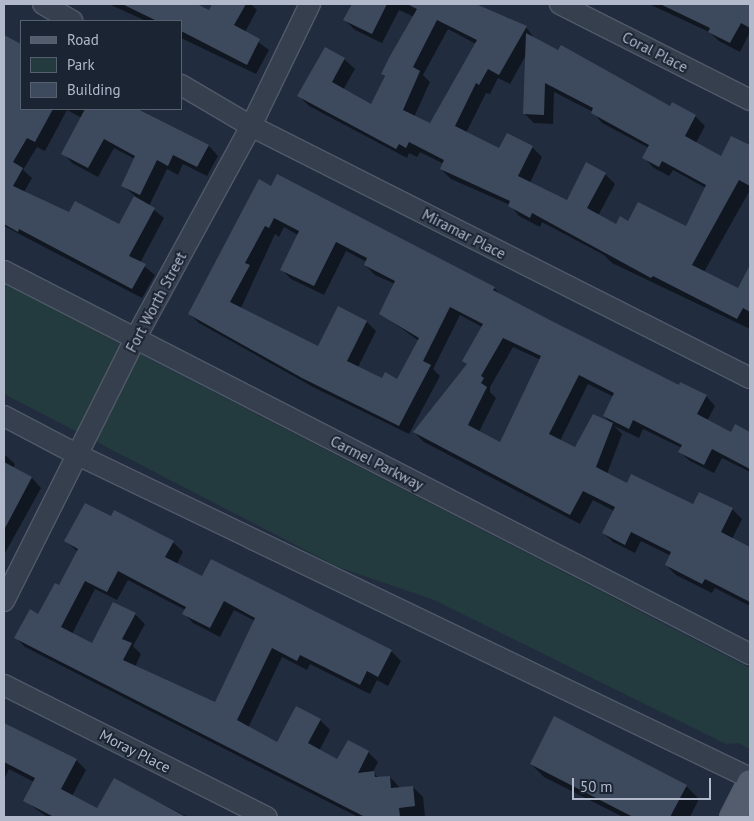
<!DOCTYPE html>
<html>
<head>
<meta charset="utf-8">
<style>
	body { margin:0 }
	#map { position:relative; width:754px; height:821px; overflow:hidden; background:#212c3e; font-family:"PT Sans",sans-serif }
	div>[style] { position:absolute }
	.green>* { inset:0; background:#233b3f }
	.shadow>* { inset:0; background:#0007 }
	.building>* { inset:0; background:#3d4a5e }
	.roads { filter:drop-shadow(1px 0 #515969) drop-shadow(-1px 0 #515969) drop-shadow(0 1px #515969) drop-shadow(0 -1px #515969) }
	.minor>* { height:20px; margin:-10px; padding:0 10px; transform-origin:10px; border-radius:10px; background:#363f4e }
	.major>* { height:25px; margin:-12.5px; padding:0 12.5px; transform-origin:12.5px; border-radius:12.5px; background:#535d6e }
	span { translate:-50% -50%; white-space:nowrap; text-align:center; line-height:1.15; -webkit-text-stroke:4px #1b2433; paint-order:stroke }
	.street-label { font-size:15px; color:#b1b9ca }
	.frame { position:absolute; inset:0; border:5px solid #b1b9ca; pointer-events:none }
	.legend { position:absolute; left:20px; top:20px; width:162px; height:90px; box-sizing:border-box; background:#1b2433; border:1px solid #57606f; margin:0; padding:6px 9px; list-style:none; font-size:15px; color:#b1b9ca }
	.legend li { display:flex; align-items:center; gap:10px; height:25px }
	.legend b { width:25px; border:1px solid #57606f }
	.scale { position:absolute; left:572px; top:778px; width:139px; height:22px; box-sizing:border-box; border:2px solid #b1b9ca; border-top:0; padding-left:6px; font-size:15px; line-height:18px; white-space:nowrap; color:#b1b9ca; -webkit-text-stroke:4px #1b2433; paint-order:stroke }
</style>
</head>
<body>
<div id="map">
	<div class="green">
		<i style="clip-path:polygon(4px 284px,750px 668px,750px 749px,738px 743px,726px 744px,434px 600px,338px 567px,4px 394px)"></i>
	</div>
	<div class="shadow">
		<i style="clip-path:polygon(109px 4px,195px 4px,210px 11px,214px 4px,251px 4px,257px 10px,245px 32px,269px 50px,256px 74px,181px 38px,181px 21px,146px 21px)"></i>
		<i style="clip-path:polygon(evenodd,353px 4px,474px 4px,505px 20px,507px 17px,526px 27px,535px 39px,670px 107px,695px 116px,705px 126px,696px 143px,721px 157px,731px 138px,750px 147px,750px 190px,704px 272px,739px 290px,743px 281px,750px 285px,750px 329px,612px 263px,604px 255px,542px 222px,540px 227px,519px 216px,510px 205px,451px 179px,441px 169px,444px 164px,420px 152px,417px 157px,409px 153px,407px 158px,309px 106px,299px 96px,344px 59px,355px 69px,343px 90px,372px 106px,386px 78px,382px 74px,414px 17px,399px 10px,382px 43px,355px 30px,345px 20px,353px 4px,448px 29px,476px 44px,430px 125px,414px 117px,430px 82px,423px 75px,448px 29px,353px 4px,526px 55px,524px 113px,534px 123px,553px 124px,554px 92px,593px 112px,602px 123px,649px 148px,644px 158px,654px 168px,669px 176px,673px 170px,706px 188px,686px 227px,629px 223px,616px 225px,598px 216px,615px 184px,605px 174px,567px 201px,530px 183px,542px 157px,532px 147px,508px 135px,500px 150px,466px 133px,486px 93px,490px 94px,498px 78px,510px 84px,526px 55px)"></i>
		<i style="clip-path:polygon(649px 4px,750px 4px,750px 32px,740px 52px,719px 41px,709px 32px)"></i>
		<i style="clip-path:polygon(evenodd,4px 37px,21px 46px,21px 109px,139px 109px,209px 146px,218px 156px,207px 176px,183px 164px,178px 175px,167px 169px,149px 206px,164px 218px,140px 263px,155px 275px,142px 298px,4px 226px,4px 123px,17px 98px,4px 91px,4px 37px,67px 110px,82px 118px,63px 153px,72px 163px,98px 177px,114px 148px,135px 159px,122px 185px,135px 196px,120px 226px,70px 214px,24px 192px,32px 178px,23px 170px,37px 147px,45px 151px,67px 110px)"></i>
		<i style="clip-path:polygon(evenodd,259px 181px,494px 288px,501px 295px,679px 386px,706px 396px,715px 406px,707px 421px,732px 434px,736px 426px,750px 434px,750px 472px,722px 458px,714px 473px,690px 461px,680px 452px,682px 448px,643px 429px,639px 438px,614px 426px,622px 434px,607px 474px,627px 484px,693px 506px,732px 509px,742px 519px,732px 539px,748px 547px,750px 544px,750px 606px,715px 588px,712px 593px,676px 575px,666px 565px,671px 556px,641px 541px,635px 553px,613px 542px,603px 533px,614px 511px,593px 500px,580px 524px,424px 442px,414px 432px,468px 366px,464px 361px,482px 327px,460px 315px,433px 369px,440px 376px,409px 434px,313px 387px,199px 323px,189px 314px,259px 181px,284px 227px,298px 235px,281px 269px,291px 279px,324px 295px,346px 251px,367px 262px,365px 265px,375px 275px,395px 284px,380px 313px,419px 341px,398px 381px,382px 380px,358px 367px,376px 331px,367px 322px,338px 308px,319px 348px,241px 308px,275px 234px,279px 237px,284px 227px,259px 181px,513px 347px,541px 360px,500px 444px,479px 432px,496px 398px,490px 392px,490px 387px,513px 347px,259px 181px,588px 384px,614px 397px,604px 416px,612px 424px,576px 449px,560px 441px,588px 384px)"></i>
		<i style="clip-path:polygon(4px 454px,15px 464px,13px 468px,32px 478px,41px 488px,4px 555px)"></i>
		<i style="clip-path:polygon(evenodd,115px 512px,173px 542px,183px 552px,177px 564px,202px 577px,391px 651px,401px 661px,388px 686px,377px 680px,370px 694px,310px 664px,307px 670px,282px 657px,248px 728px,278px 743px,320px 720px,330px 730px,319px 751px,338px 761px,368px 752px,378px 762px,373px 772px,379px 778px,390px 777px,400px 788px,413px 787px,423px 797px,425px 816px,358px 817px,25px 647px,16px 638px,39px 616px,60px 587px,78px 552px,66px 541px,112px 518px,115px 512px,128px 580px,185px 610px,184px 613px,193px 623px,220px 637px,234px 610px,255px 621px,215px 704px,135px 667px,141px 654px,133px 646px,145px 624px,135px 614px,92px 644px,72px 634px,95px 589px,117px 600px,128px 580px)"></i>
		<i style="clip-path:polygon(4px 725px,76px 760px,86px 770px,72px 796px,97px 810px,114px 780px,188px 817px,47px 817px,24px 800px,34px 782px,9px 769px,4px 780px)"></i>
		<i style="clip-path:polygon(531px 764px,686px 786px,699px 799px,690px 817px,623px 817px,544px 777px)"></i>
	</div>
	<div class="building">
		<i style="clip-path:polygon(122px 4px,197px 4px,209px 10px,212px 4px,246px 4px,234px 25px,260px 39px,247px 65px,181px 31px,181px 21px,157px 21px)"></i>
		<i style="clip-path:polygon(352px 4px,387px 4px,372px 34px,343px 20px)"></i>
		<i style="clip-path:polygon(evenodd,407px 4px,476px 4px,527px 26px,499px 75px,488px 69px,479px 85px,476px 83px,455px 126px,499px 148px,507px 133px,533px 146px,518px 176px,567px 200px,586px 162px,606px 173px,587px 208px,616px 224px,620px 216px,628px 221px,638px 202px,686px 226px,706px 185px,662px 161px,659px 167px,642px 158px,649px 145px,591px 113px,593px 108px,545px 83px,544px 115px,523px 114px,526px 33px,558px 50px,561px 45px,670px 106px,672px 102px,696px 115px,685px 136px,721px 156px,731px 136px,750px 145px,750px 186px,739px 180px,692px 265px,738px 288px,750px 265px,750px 312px,743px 308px,737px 319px,653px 276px,651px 278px,532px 213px,530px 218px,508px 206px,510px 201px,440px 169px,444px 160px,409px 142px,406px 148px,399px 144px,396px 149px,297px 96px,325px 47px,345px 58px,332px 82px,371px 104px,385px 76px,381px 74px,390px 56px,417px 9px,407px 4px,437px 20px,477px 40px,430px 123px,403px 110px,420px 71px,413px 67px,437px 20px)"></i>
		<i style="clip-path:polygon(660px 4px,750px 4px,750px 28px,741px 23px,730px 43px,708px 32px,710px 28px)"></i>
		<i style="clip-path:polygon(4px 35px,21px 44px,21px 109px,53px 109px,35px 142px,27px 138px,13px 162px,23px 168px,13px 186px,69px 212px,75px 201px,119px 224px,134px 196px,155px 208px,129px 256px,146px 264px,132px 289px,19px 229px,18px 232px,4px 224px)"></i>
		<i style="clip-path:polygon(85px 109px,138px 109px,209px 145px,197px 167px,173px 155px,168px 166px,157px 160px,140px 195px,121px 186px,135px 156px,104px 139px,88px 168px,61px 154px)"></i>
		<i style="clip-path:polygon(evenodd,277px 174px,495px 287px,493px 290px,552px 321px,679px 385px,680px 382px,707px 395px,697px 414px,731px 432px,735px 424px,750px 432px,750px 469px,712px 449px,704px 465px,678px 452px,682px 445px,633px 420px,629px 429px,603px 416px,614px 393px,579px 375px,549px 434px,575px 447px,593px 414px,613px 423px,596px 467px,627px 483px,631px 474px,693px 504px,699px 492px,733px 508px,721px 532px,750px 547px,750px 602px,705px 579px,702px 584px,665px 565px,671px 552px,631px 532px,625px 545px,602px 533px,615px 507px,583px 491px,570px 515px,413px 432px,467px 364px,462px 361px,483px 324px,450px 307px,423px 361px,431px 365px,399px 426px,302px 378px,188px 314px,259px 179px,271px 186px,277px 174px,274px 218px,299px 231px,280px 270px,314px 286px,336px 242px,367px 258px,364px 265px,395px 281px,379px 314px,419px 338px,397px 379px,385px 372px,382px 378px,347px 361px,367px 321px,338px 306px,318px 346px,230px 302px,250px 265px,245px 263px,265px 226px,269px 228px,274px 218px,277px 174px,503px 338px,541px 356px,500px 442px,468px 425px,487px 387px,481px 383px,484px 378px,481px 376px,503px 338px)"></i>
		<i style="clip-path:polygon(4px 462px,32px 477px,4px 530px)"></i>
		<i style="clip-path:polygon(evenodd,85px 503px,111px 516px,114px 510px,174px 541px,165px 557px,202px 576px,211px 559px,392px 650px,378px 677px,367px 671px,360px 685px,300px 655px,297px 661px,272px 648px,237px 720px,277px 742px,296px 706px,321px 719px,308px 743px,337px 759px,348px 740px,369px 751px,358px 773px,374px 771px,375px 777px,390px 776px,391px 788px,413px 786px,415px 806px,399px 808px,400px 817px,365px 817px,14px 638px,30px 609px,38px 614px,55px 583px,59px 585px,78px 549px,64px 541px,85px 503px,118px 571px,186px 607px,182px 614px,210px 628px,224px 601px,255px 618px,215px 702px,123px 660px,132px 643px,122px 639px,136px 613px,113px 602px,92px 643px,61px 627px,85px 581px,107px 592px,118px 571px)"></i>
		<i style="clip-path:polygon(554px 716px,687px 785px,670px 817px,633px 817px,530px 764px)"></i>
		<i style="clip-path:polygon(4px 723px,77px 759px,61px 789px,97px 808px,114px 778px,186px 817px,54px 817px,23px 801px,35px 778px,4px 762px)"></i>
	</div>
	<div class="roads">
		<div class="minor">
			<i style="left:43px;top:4px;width:34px;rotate:30deg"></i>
			<i style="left:560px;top:4px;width:213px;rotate:26.8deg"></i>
			<i style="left:181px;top:85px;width:81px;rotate:30.4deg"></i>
			<i style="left:251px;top:126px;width:559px;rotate:26.79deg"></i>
			<i style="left:4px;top:271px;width:839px;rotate:27.18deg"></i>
			<i style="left:4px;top:416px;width:84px;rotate:27.8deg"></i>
			<i style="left:78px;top:455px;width:746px;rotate:25.67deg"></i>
			<i style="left:4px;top:601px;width:293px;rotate:-63.4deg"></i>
			<i style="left:135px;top:339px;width:243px;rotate:-61.4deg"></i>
			<i style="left:251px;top:126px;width:136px;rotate:-64.2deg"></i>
			<i style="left:4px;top:685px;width:294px;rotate:26.7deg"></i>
		</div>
		<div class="major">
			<i style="left:732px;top:817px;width:39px;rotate:-63deg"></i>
		</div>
	</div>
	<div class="street-label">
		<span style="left:655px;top:52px;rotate:27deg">Coral Place</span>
		<span style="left:464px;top:234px;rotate:27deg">Miramar Place</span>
		<span style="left:156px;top:302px;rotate:-62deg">Fort Worth Street</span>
		<span style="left:377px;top:463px;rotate:27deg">Carmel Parkway</span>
		<span style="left:135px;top:751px;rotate:27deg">Moray Place</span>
	</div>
	<div class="frame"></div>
	<ul class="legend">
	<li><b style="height:6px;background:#535d6e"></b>Road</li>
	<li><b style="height:14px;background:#233b3f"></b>Park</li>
	<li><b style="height:14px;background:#3d4a5e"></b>Building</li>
	</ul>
	<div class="scale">50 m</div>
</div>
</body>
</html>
